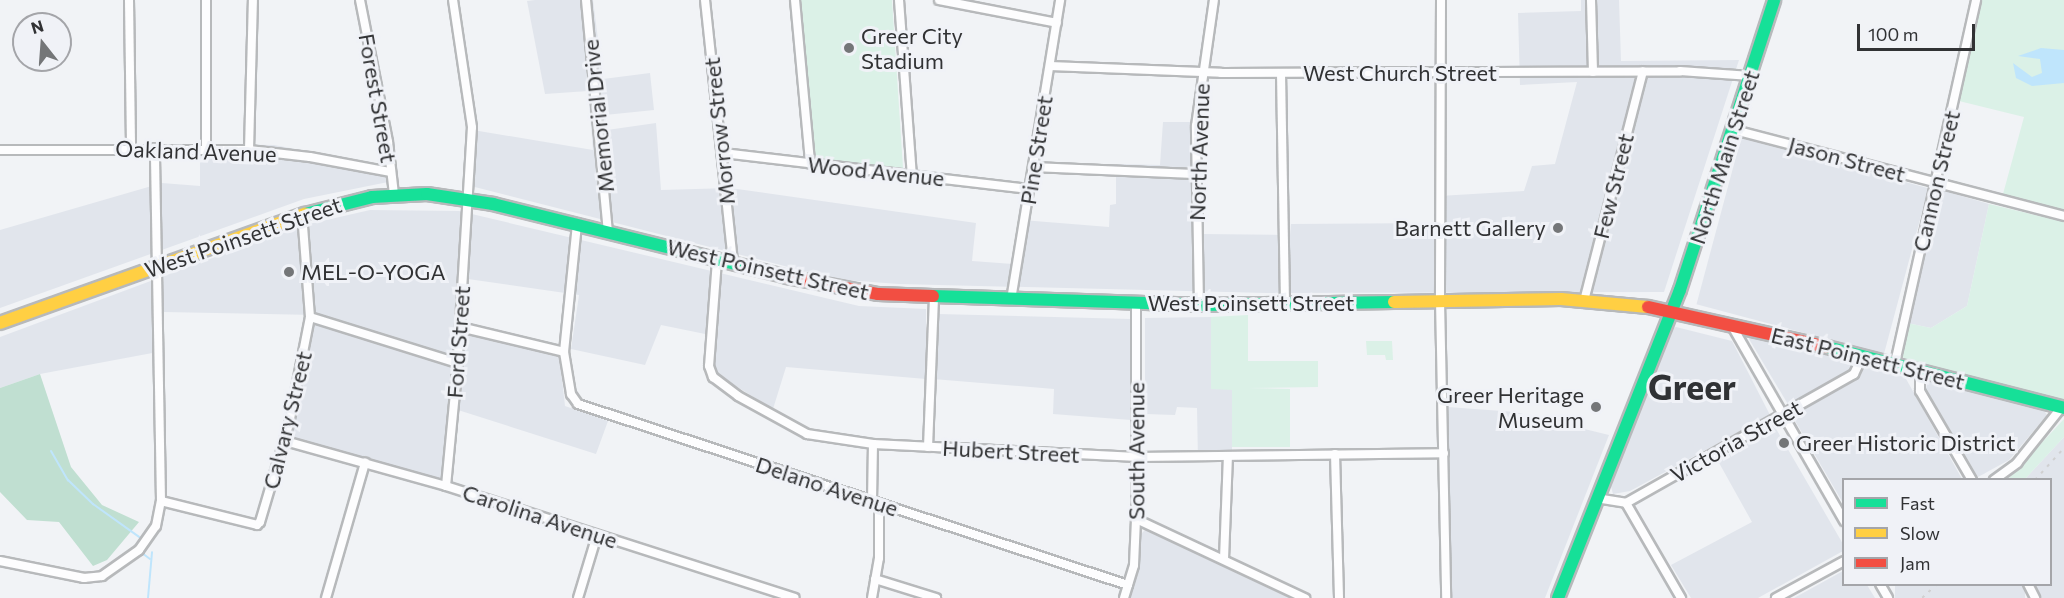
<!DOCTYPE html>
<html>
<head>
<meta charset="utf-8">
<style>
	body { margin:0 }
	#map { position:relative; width:2064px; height:598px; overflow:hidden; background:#f1f3f6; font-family:Commissioner,sans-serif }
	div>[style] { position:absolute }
	.built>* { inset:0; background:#e1e5ec; transform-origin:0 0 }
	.green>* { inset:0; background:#dbf1e7 }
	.forest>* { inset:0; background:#c0dfd1 }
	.water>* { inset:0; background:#bfe5fc }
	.stream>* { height:2px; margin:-1px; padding:0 1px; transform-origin:1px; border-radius:1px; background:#bfe5fc }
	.roads { filter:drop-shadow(2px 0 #b7b9bb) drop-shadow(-2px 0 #b7b9bb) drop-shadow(0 2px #b7b9bb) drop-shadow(0 -2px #b7b9bb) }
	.street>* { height:8px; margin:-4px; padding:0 4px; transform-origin:4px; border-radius:4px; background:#fdfdfe }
	.fast>* { height:12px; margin:-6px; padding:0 6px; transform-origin:6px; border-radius:6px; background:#16e098 }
	.slow>* { height:12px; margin:-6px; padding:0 6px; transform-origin:6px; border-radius:6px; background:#ffcf43 }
	.jam>* { height:12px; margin:-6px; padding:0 6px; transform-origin:6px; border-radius:6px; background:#f24e42 }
	.rail>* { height:2px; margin-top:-1px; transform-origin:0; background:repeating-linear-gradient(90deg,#d0d0d1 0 3px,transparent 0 9px) }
	.dots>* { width:16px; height:16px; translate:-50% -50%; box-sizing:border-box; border:3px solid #f0f2f7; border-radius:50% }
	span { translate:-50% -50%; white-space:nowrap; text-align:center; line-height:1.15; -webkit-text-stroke:6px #f0f2f7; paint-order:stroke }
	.poi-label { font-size:22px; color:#313234 }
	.left { translate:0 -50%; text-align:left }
	.right { translate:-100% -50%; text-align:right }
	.street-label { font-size:22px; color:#313234 }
	.town-label { font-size:34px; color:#303235; font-weight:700 }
	.legend { position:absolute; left:1842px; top:478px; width:210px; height:108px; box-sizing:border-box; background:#f0f2f7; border:2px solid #a4a5a9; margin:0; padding:8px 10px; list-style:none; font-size:18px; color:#313234 }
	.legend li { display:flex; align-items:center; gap:12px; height:30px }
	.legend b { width:30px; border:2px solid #a4a5a9 }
	.north { position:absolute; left:12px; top:12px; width:60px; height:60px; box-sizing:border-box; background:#f0f2f7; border:2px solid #a4a5a9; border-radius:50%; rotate:343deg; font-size:16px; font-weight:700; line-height:24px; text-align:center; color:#313234 }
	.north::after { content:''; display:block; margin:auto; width:21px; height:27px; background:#747678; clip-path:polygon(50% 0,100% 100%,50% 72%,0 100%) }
	.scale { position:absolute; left:1857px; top:24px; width:118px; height:27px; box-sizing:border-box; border:3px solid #313234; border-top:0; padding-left:8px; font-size:18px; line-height:21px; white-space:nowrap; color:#313234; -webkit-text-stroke:4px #f0f2f7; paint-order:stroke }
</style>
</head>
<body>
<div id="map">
	<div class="built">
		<i style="clip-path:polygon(535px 0,593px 0,603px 79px,650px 73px,654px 110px,605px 115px,607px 130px,656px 123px,661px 190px,730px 188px,976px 223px,972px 261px,1013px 264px,1022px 220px,1109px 227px,1110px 205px,1116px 204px,1116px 164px,1160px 165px,1163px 122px,1200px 122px,1202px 234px,1290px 235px,1291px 224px,1435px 223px,1439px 196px,1524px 191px,1532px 166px,1555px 164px,1577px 82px,1520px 85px,1518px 13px,1581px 11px,1581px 0,1619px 0,1621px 61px,1739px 60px,1664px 292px,1267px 293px,899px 284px,844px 280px,804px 271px,463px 184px,467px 129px,593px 150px,588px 91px,545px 94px,527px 1px)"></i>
		<i style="left:1741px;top:138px;width:194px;height:172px;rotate:15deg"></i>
		<i style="clip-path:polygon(200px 144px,274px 145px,397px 168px,398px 180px,304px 199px,0 308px,0 230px,162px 183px,200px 186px)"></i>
		<i style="clip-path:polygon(1941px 190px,1989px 204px,1967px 306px,1931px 328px,1907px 323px,1936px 193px)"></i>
		<i style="clip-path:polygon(370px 210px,459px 211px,859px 306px,926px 309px,926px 379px,786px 367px,773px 409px,718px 375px,712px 361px,715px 336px,661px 325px,645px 365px,571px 349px,579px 295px,468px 279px,464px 322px,558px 344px,565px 406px,608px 421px,596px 454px,458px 410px,450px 484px,290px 438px,315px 315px,163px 312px,163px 351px,40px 374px,0 388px,0 337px,296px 227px)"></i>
		<i style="clip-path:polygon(938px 314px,1131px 319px,1131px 420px,1053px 414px,1054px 389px,933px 379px)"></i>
		<i style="clip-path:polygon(1211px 317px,1211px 388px,1232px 389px,1232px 461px,1198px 461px,1197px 408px,1177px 407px,1175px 415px,1145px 414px,1145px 318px)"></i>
		<i style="clip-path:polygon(1676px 327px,1732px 341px,1770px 415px,1630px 491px,1613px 494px,1610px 483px,1646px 386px,1668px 330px)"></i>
		<i style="clip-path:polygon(1751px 335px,1856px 362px,1855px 366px,1789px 406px,1749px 339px)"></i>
		<i style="clip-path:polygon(1864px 365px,1905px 377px,1962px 479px,1844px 480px,1843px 503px,1794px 419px,1797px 412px,1858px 377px)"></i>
		<i style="clip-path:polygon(1928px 380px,2043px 409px,2047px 415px,2009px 460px,1978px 477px,1926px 389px)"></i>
		<i style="clip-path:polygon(1448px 407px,1515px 412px,1609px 435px,1545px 598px,1450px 598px)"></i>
		<i style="clip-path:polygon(1775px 427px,1843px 544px,1843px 551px,1758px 598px,1691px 598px,1671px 565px,1752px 522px,1718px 461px)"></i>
		<i style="clip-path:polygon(2064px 437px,2064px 598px,2042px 598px,2035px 585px,2050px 584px,2050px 480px,2025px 479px)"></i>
		<i style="clip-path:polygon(1146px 529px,1290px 598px,1128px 598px,1137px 567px,1138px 537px)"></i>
		<i style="clip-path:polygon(1843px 571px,1844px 584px,1867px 585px,1875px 598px,1794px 598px)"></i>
		<i style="left:1895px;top:585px;width:130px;height:16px"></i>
	</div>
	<div class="green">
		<i style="clip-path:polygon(798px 0,892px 0,903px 168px,812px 160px)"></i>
		<i style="clip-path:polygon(1982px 0,2064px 0,2064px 211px,2003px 194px,2024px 117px,1959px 101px)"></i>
		<i style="clip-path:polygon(1989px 204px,2064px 222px,2064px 402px,1906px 361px,1901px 354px,1907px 323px,1931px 328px,1967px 306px)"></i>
		<i style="clip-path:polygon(1248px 315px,1248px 361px,1318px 361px,1318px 387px,1248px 388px,1290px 389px,1290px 447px,1232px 447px,1232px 390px,1211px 389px,1211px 317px)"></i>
		<i style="clip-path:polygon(1366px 341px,1392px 341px,1393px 360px,1386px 360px,1385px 355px,1367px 355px)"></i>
		<i style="clip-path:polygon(2064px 419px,2064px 437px,2025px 479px,2008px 479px)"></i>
	</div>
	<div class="forest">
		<i style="clip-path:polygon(40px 374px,71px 467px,102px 505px,139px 522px,107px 560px,93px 566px,59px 522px,27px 520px,0 492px,0 388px)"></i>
	</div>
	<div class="water">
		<i style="clip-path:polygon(2041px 48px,2064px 50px,2064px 83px,2032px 86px,2016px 78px,2013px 63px,2032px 77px,2042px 73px,2040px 59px,2018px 56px)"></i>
	</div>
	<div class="stream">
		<i style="left:51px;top:451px;width:34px;rotate:60deg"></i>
		<i style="left:68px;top:480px;width:35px;rotate:44deg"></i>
		<i style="left:93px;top:504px;width:60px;rotate:35.5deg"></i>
		<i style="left:142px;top:553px;width:10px;rotate:37deg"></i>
		<i style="left:148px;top:598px;width:46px;rotate:-85deg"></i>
	</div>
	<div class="roads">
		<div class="street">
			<i style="left:129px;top:0;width:148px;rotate:89.2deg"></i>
			<i style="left:206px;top:0;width:149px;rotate:90deg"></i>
			<i style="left:360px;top:0;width:145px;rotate:78.8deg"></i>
			<i style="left:388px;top:142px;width:53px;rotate:83.5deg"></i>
			<i style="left:586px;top:0;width:233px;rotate:84.6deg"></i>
			<i style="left:705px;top:0;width:264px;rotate:83.9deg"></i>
			<i style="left:795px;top:0;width:164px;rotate:84.7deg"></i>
			<i style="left:899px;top:0;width:175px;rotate:85.8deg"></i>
			<i style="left:939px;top:0;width:120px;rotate:11deg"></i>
			<i style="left:1441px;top:0;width:301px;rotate:90.2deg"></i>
			<i style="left:1440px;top:301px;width:297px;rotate:88.8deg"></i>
			<i style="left:1591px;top:0;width:72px;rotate:88.4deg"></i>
			<i style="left:1050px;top:66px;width:171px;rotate:2.3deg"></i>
			<i style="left:1221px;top:73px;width:459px;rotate:-0.2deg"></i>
			<i style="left:1680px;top:71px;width:71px;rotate:4deg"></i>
			<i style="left:1281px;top:73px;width:231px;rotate:89deg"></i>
			<i style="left:1734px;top:130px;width:341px;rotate:14.6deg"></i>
			<i style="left:0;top:150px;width:249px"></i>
			<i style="left:249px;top:150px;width:61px;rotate:6.5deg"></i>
			<i style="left:310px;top:157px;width:81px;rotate:10.6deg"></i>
			<i style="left:249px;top:150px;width:150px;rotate:-88.5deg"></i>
			<i style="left:723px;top:153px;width:308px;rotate:6.7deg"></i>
			<i style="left:1033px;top:167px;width:161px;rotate:2.5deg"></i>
			<i style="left:577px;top:224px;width:129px;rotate:95.8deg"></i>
			<i style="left:564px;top:352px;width:43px;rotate:80.5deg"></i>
			<i style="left:571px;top:394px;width:12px;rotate:55deg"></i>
			<i style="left:578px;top:404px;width:579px;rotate:18.22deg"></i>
			<i style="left:717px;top:260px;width:106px;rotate:94.3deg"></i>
			<i style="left:709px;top:366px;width:12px;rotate:70deg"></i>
			<i style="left:713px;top:377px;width:31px;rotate:37deg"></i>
			<i style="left:738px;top:396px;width:79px;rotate:28.8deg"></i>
			<i style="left:807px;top:434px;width:67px;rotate:8.6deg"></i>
			<i style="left:873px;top:444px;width:265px;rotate:2.8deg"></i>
			<i style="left:1138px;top:457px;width:306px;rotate:-0.7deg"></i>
			<i style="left:1011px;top:300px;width:304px;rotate:-80.7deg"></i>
			<i style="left:1584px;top:301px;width:237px;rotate:-75.6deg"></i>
			<i style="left:1199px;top:305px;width:179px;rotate:-91deg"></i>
			<i style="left:1196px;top:126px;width:127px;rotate:-81.9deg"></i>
			<i style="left:310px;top:317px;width:155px;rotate:17.3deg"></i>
			<i style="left:1732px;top:326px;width:225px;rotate:60.1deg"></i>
			<i style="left:460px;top:327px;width:107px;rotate:13.5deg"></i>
			<i style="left:1895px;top:363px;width:372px;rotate:-77.4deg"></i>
			<i style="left:1920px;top:369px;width:22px;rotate:90deg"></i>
			<i style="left:1920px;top:391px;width:103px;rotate:59.7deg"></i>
			<i style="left:285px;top:441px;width:167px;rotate:15.6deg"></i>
			<i style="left:446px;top:486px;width:366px;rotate:17.8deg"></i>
			<i style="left:928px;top:447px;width:150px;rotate:-87.7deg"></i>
			<i style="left:1335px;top:454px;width:144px;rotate:88.4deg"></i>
			<i style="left:1994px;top:480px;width:29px;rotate:-36deg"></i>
			<i style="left:2017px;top:463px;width:70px;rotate:-51.3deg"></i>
			<i style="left:446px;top:486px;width:115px;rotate:-84.5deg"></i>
			<i style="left:457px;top:372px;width:245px;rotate:-86.5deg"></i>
			<i style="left:472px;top:127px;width:128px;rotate:-98.5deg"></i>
			<i style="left:1596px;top:498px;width:30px;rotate:9deg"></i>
			<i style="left:1626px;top:503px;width:262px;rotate:-29.5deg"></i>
			<i style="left:1854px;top:374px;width:21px;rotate:-65deg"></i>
			<i style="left:161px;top:501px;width:99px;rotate:14deg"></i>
			<i style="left:257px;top:525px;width:4px;rotate:-45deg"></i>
			<i style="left:260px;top:522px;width:102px;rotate:-73.5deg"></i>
			<i style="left:289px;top:424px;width:109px;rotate:-78.9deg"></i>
			<i style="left:310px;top:317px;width:103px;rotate:-94.4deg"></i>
			<i style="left:872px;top:501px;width:57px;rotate:-89deg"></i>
			<i style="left:1626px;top:503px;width:110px;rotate:59.9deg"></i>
			<i style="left:1136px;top:519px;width:187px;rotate:25.1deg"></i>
			<i style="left:1224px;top:559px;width:103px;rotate:-87.8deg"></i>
			<i style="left:0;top:561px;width:86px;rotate:11.4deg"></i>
			<i style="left:84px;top:578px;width:18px;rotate:-6deg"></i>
			<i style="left:102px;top:576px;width:45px;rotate:-35.1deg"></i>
			<i style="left:139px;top:550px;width:29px;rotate:-55deg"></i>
			<i style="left:156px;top:526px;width:25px;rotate:-79deg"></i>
			<i style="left:161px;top:501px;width:353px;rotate:-91deg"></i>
			<i style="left:875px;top:579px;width:64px;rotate:17.3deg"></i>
			<i style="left:1880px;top:584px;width:16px;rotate:60deg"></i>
			<i style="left:2028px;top:584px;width:16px;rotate:63deg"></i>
			<i style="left:326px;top:598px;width:141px;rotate:-73.9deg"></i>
			<i style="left:578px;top:598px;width:66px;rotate:-73.2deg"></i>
			<i style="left:872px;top:598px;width:41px;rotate:-80.1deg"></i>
			<i style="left:879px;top:558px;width:54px;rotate:-90deg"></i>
			<i style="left:1124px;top:598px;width:34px;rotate:-73deg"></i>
			<i style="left:1134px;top:565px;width:46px;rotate:-87.5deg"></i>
			<i style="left:1136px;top:519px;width:216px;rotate:-90deg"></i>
			<i style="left:1776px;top:598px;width:77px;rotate:-28.6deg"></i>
		</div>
		<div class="fast">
			<i style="left:305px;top:214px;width:69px;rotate:-14.2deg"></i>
			<i style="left:372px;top:197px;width:55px;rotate:-3.1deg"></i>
			<i style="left:427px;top:194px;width:67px;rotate:8.6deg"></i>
			<i style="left:493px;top:204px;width:303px;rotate:13.9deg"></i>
			<i style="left:933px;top:296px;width:266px;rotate:1.9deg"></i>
			<i style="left:1199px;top:305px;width:195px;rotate:-0.9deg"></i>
			<i style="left:1827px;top:347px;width:245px;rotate:14.4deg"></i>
			<i style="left:1558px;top:598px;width:331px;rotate:-68.4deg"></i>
			<i style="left:1680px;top:290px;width:305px;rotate:-72deg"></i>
		</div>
		<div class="slow">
			<i style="left:1394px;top:302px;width:167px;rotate:-1deg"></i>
			<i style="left:1561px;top:299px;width:87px;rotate:5.3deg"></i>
			<i style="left:0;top:323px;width:324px;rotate:-19.7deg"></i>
		</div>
		<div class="jam">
			<i style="left:787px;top:277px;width:93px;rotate:10.6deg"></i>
			<i style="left:878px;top:294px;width:55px;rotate:2.1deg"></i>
			<i style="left:1648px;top:307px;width:183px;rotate:12.6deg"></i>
		</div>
	</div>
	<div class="rail">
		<i style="left:2035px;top:480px;width:43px;rotate:-47.8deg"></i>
		<i style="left:1922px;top:598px;width:21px;rotate:-43deg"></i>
	</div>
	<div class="dots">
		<i style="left:849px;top:48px;background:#747678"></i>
		<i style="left:1558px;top:228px;background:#747678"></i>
		<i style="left:289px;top:272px;background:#747678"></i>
		<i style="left:1596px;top:407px;background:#747678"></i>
		<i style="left:1784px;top:443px;background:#747678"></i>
	</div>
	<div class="poi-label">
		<span class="left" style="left:861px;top:48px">Greer City<br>Stadium</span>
		<span class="right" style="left:1546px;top:228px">Barnett Gallery</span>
		<span class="left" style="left:301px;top:272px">MEL-O-YOGA</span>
		<span class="right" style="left:1584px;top:407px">Greer Heritage<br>Museum</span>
		<span class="left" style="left:1796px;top:443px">Greer Historic District</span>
	</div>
	<div class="street-label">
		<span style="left:1400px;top:73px">West Church Street</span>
		<span style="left:378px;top:98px;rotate:80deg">Forest Street</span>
		<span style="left:598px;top:116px;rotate:-96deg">Memorial Drive</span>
		<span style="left:719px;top:131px;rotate:-96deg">Morrow Street</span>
		<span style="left:1036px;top:150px;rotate:-81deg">Pine Street</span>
		<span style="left:196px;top:151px;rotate:2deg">Oakland Avenue</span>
		<span style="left:1199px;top:152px;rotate:-88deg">North Avenue</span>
		<span style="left:1724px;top:157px;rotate:-72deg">North Main Street</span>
		<span style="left:1847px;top:159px;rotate:15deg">Jason Street</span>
		<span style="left:876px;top:171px;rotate:6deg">Wood Avenue</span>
		<span style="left:1936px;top:181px;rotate:-77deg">Cannon Street</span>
		<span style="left:1613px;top:186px;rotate:-76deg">Few Street</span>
		<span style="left:243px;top:237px;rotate:-19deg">West Poinsett Street</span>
		<span style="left:768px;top:269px;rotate:13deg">West Poinsett Street</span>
		<span style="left:1251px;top:303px">West Poinsett Street</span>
		<span style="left:458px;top:342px;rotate:-86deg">Ford Street</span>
		<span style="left:1868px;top:358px;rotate:14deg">East Poinsett Street</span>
		<span style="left:287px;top:420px;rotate:-76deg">Calvary Street</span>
		<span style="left:1736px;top:441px;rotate:-29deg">Victoria Street</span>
		<span style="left:1011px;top:451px;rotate:3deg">Hubert Street</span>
		<span style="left:1136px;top:451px;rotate:-90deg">South Avenue</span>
		<span style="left:827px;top:486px;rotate:18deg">Delano Avenue</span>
		<span style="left:540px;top:516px;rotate:18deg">Carolina Avenue</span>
	</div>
	<div class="town-label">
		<span style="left:1692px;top:387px">Greer</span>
	</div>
	<ul class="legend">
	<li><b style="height:8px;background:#16e098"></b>Fast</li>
	<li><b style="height:8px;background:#ffcf43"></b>Slow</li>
	<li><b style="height:8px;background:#f24e42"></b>Jam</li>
	</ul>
	<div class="north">N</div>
	<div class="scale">100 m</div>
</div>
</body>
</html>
